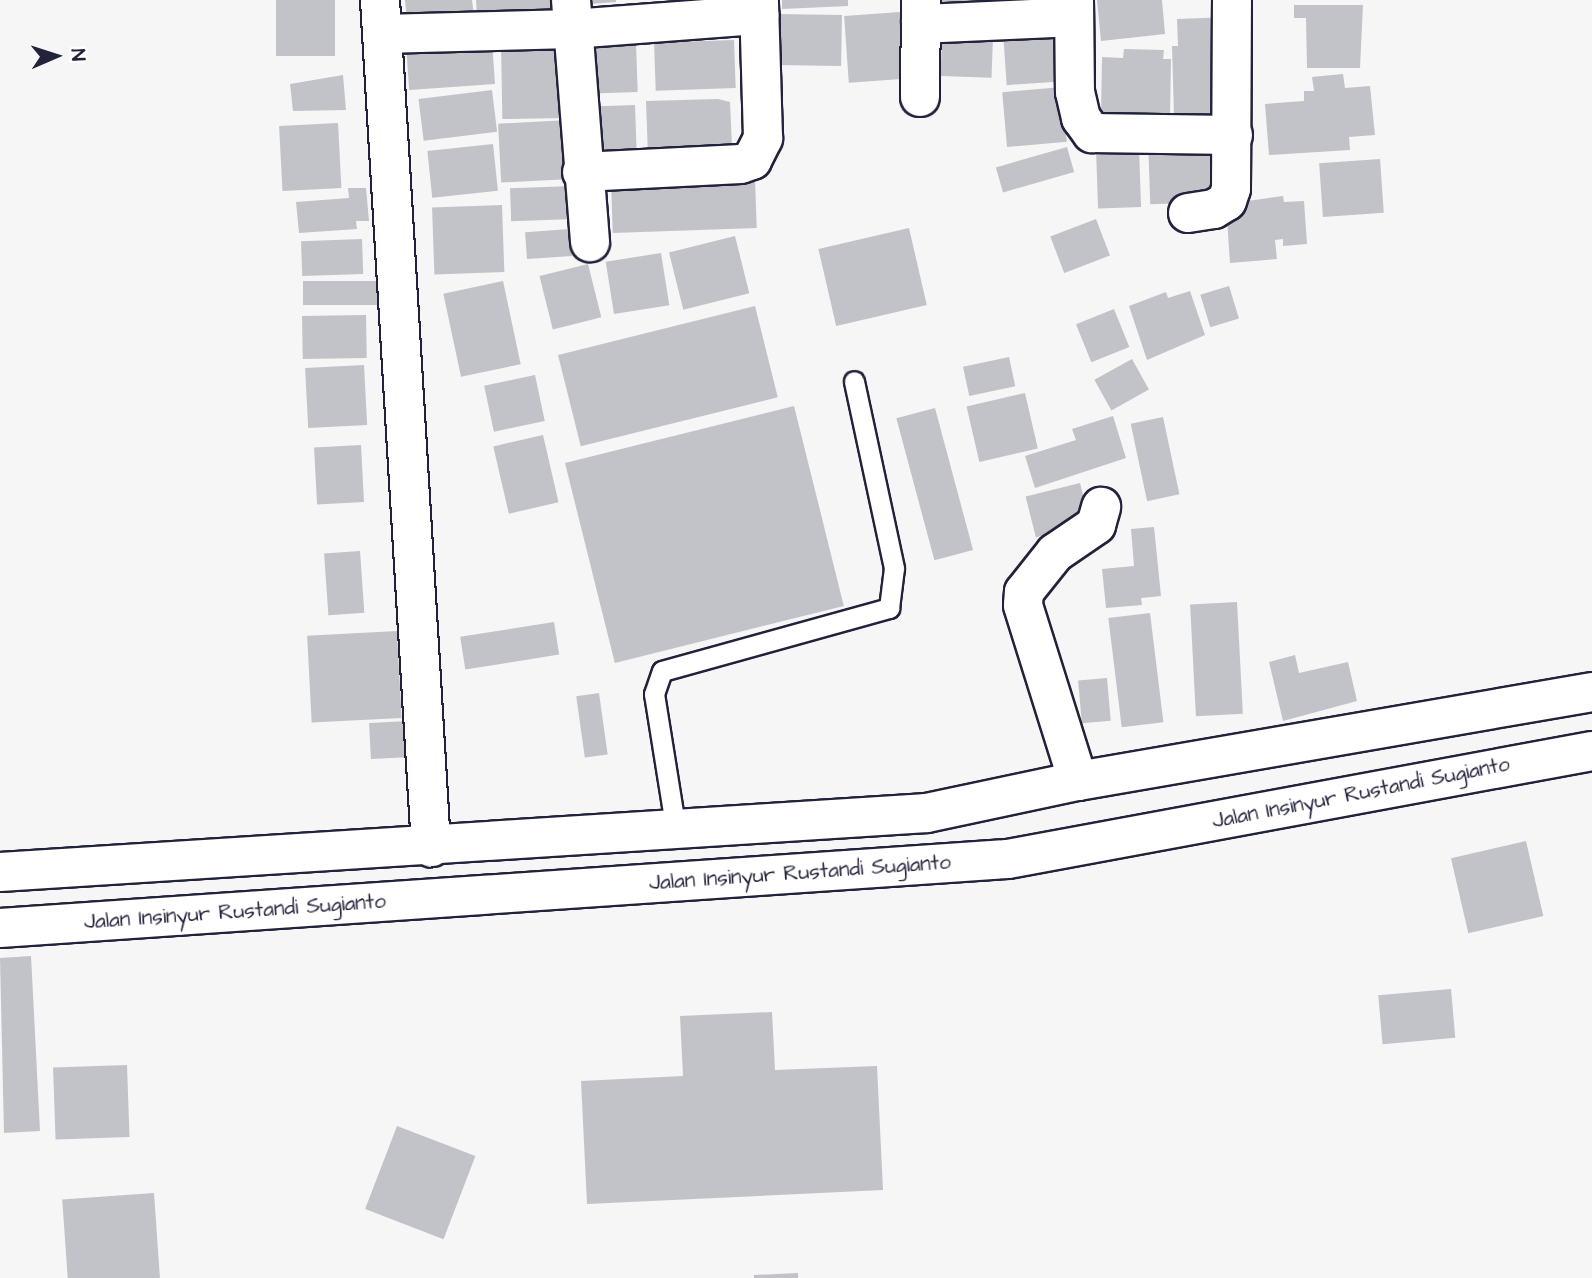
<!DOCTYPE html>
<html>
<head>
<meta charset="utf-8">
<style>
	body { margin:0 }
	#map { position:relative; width:1592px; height:1278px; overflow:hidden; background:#f6f6f7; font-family:"Architects Daughter",sans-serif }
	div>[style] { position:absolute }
	.building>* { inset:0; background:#c2c2c9; transform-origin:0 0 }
	.roads { filter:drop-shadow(2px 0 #22223b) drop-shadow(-2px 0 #22223b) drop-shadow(0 2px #22223b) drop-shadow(0 -2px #22223b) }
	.lane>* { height:19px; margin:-9.5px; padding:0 9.5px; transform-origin:9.5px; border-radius:9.5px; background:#fff }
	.street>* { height:38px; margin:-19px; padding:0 19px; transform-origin:19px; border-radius:19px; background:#fff }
	.highway>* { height:38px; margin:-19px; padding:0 19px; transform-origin:19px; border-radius:19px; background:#fff }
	span { translate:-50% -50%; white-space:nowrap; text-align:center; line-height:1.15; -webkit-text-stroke:6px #fff; paint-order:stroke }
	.street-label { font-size:21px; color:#22223b }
	.north { position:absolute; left:21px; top:21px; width:70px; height:70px; -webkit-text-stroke:5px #fff; paint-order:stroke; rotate:87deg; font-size:19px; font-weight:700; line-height:28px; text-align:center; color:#22223b }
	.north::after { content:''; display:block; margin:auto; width:24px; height:32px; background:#22223b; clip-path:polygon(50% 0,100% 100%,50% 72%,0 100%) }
</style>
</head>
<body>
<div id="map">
	<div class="building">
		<i style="left:276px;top:0;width:59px;height:56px"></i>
		<i style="clip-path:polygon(405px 0,472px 0,474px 15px,407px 21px)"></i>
		<i style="clip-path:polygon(476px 0,556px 0,557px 10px,477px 17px)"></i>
		<i style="clip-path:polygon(588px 0,616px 0,616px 2px,589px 4px)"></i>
		<i style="clip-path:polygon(782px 0,848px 0,848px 6px,782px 9px)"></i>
		<i style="clip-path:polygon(926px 0,1000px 0,1000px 5px,926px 7px)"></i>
		<i style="clip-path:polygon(1097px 0,1162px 0,1165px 34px,1101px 41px)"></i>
		<i style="clip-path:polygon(1294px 5px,1363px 5px,1360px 68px,1307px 68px,1306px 18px,1294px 18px)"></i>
		<i style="left:900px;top:12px;width:67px;height:56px;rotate:86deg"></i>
		<i style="left:778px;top:14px;width:64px;height:51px;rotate:1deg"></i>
		<i style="clip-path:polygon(1230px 17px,1230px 113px,1174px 116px,1172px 46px,1178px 46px,1177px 19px)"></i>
		<i style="left:1064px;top:30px;width:51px;height:61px;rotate:86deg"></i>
		<i style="left:942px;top:35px;width:51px;height:41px;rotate:2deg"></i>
		<i style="left:734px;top:40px;width:48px;height:80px;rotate:88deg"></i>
		<i style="left:492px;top:41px;width:43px;height:86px;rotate:86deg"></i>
		<i style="left:564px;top:41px;width:77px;height:63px;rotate:89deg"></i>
		<i style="left:636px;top:43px;width:49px;height:45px;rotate:88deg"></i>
		<i style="clip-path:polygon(1124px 49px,1164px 50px,1163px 59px,1171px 59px,1170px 117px,1101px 115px,1102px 57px,1123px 58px)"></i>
		<i style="clip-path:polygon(1343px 74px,1345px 88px,1370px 86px,1375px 135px,1349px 137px,1350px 150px,1269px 155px,1265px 104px,1304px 101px,1304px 91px,1314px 91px,1312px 77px)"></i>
		<i style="clip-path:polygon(343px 75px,346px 110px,293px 111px,290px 84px)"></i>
		<i style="left:1062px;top:87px;width:55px;height:60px;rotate:85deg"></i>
		<i style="left:492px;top:90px;width:42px;height:74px;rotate:83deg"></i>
		<i style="clip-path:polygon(718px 99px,730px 102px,732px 147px,648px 156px,646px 101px)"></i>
		<i style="left:635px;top:105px;width:50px;height:43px;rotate:88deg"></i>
		<i style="left:568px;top:120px;width:59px;height:70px;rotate:87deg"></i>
		<i style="left:338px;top:123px;width:65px;height:59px;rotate:87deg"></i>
		<i style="left:1214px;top:138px;width:64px;height:66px;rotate:88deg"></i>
		<i style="left:493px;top:144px;width:47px;height:66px;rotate:84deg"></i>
		<i style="left:1067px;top:147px;width:26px;height:74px;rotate:74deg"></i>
		<i style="left:1139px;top:148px;width:59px;height:43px;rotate:88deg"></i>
		<i style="left:1380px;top:159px;width:54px;height:61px;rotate:86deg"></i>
		<i style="left:755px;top:179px;width:49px;height:144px;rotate:88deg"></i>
		<i style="left:573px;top:186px;width:33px;height:63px;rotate:88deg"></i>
		<i style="clip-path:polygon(348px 188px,366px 188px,369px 221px,356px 221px,357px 229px,299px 233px,296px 202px,349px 198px)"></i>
		<i style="clip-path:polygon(1283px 196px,1284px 202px,1304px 201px,1307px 244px,1283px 246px,1283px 239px,1275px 240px,1277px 259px,1230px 263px,1226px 204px)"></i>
		<i style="left:502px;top:205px;width:67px;height:70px;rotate:88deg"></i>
		<i style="left:1096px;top:219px;width:39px;height:49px;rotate:69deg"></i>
		<i style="left:909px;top:228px;width:79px;height:93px;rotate:77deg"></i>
		<i style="left:570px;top:229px;width:27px;height:45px;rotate:86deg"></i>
		<i style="left:735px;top:236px;width:59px;height:68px;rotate:76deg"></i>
		<i style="left:362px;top:239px;width:35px;height:61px;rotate:88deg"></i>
		<i style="left:661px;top:253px;width:53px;height:56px;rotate:81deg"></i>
		<i style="left:588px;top:264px;width:55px;height:50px;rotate:76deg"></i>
		<i style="left:381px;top:281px;width:24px;height:78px;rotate:90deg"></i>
		<i style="left:503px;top:281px;width:85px;height:61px;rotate:78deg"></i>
		<i style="left:1229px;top:286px;width:34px;height:30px;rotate:73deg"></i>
		<i style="clip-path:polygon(1190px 291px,1205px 335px,1147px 360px,1129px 306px,1166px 292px,1168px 298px)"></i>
		<i style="left:755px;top:306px;width:94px;height:203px;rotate:76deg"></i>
		<i style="left:1114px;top:309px;width:41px;height:41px;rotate:68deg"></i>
		<i style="left:366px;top:315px;width:43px;height:64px;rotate:89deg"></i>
		<i style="left:1009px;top:357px;width:30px;height:47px;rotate:78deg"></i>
		<i style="left:1132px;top:359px;width:35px;height:43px;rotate:61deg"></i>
		<i style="left:364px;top:365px;width:60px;height:59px;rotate:87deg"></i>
		<i style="left:535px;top:375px;width:47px;height:52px;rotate:78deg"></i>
		<i style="left:1025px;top:393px;width:57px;height:60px;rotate:77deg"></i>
		<i style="left:794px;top:406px;width:206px;height:236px;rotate:76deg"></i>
		<i style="left:935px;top:408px;width:147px;height:40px;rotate:75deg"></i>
		<i style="clip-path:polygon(1113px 416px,1126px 458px,1035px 488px,1025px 456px,1076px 440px,1072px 429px)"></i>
		<i style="left:1163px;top:417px;width:79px;height:33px;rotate:78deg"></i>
		<i style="left:543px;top:435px;width:69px;height:51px;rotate:77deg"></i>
		<i style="left:361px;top:445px;width:57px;height:47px;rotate:87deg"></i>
		<i style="left:1080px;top:483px;width:42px;height:56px;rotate:76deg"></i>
		<i style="clip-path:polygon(1154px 527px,1161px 596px,1141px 598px,1142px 605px,1106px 608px,1102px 569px,1134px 566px,1131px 529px)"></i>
		<i style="left:360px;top:551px;width:62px;height:36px;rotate:86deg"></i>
		<i style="left:1237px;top:602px;width:112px;height:47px;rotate:87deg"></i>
		<i style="left:1150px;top:613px;width:110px;height:42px;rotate:83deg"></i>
		<i style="left:554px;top:622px;width:33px;height:95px;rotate:81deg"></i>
		<i style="left:397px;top:631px;width:87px;height:90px;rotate:87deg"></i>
		<i style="clip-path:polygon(1295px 655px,1299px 673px,1348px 662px,1357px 701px,1283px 721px,1269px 662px)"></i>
		<i style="left:1107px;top:678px;width:43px;height:29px;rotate:85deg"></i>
		<i style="left:599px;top:693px;width:62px;height:23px;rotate:82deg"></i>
		<i style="left:409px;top:721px;width:36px;height:40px;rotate:87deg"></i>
		<i style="left:1526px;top:841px;width:77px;height:77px;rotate:77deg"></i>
		<i style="clip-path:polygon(31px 956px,40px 1131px,4px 1133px,0 958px)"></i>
		<i style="left:1451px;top:989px;width:49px;height:73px;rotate:85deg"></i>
		<i style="clip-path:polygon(772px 1012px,775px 1070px,877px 1066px,883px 1190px,587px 1204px,581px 1081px,683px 1076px,680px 1016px)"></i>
		<i style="left:127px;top:1065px;width:72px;height:74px;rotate:88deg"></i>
		<i style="left:397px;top:1126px;width:84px;height:89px;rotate:21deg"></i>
		<i style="left:154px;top:1193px;width:85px;height:92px;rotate:86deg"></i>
		<i style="clip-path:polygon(798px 1273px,798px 1278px,754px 1278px,754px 1275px)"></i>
	</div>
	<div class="roads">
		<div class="lane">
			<i style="left:676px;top:831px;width:139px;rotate:-99.1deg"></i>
			<i style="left:654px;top:694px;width:24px;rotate:-71deg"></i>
			<i style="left:662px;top:671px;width:236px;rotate:-15.5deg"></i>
			<i style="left:889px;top:608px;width:40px;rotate:-82.9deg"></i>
			<i style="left:894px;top:568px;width:191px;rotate:-102.1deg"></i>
		</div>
		<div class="street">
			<i style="left:380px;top:0;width:849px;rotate:86.55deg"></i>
			<i style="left:571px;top:0;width:243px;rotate:85.5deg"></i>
			<i style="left:1074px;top:0;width:92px;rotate:89.4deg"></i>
			<i style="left:1075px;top:92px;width:27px;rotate:77deg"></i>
			<i style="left:1081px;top:118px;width:19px;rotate:54deg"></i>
			<i style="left:1092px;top:133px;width:141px;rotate:0.8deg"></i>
			<i style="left:921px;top:24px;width:153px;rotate:-2.6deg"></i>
			<i style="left:382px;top:34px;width:190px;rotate:-1.5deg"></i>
			<i style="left:572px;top:29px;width:188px;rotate:-4.3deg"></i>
			<i style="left:920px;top:97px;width:97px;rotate:-89.4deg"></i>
			<i style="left:582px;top:172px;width:159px;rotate:-2.9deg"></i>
			<i style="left:741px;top:164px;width:12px;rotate:-20deg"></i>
			<i style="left:752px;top:160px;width:25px;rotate:-63deg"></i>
			<i style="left:763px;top:138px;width:138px;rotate:-91.7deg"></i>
			<i style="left:1188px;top:213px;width:26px;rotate:-9deg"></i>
			<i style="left:1214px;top:209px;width:15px;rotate:-32deg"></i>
			<i style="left:1227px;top:201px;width:13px;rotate:-72deg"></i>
			<i style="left:1231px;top:189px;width:189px;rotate:-89.7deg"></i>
			<i style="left:1078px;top:781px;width:184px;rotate:-107.4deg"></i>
			<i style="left:1023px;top:605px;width:13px;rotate:-86deg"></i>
			<i style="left:1024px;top:592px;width:50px;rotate:-51.5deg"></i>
			<i style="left:1055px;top:553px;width:50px;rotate:-34.3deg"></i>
			<i style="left:1096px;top:525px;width:19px;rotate:-74deg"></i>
		</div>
		<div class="highway">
			<i style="left:0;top:872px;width:929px;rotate:-3.64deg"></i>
			<i style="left:927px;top:813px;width:154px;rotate:-12deg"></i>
			<i style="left:1078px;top:781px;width:522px;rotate:-9.82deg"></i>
			<i style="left:0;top:928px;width:1010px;rotate:-3.92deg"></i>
			<i style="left:1008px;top:859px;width:594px;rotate:-10.48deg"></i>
		</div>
	</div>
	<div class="street-label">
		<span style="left:1361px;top:793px;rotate:-11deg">Jalan Insinyur Rustandi Sugianto</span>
		<span style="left:800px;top:873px;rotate:-4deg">Jalan Insinyur Rustandi Sugianto</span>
		<span style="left:235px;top:912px;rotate:-4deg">Jalan Insinyur Rustandi Sugianto</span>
	</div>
	<div class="north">N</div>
</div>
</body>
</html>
